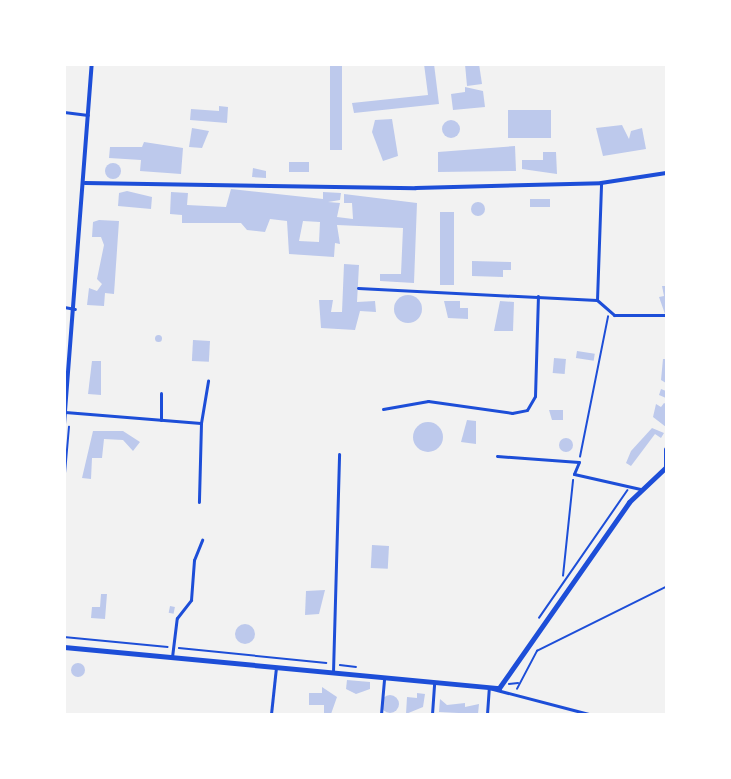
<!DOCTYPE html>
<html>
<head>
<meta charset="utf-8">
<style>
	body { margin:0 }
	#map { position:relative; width:731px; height:779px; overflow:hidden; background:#f2f2f2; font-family:"Sofia Sans Condensed",sans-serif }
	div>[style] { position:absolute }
	.building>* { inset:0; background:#bdc9ec; transform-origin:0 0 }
	.round { border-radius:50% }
	.path>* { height:1.5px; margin:-0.75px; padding:0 0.75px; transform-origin:0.75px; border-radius:0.75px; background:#1d4ed8 }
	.minor>* { height:3px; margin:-1.5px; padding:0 1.5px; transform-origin:1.5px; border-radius:1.5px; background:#1d4ed8 }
	.tertiary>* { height:4px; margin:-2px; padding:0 2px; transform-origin:2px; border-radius:2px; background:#1d4ed8 }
	.primary>* { height:5px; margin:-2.5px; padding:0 2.5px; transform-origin:2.5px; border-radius:2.5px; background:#1d4ed8 }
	span { translate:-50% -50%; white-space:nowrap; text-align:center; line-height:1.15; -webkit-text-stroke:6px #fff; paint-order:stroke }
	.frame { position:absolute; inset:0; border:66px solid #fff; pointer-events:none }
</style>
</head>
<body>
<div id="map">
	<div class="building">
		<i style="left:330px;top:64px;width:12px;height:86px"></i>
		<i style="clip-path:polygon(424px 64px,434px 64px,439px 104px,354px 113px,352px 103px,428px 95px)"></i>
		<i style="clip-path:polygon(465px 64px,479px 64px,482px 84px,467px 86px)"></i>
		<i style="clip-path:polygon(465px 87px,483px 91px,485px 107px,453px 110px,451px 94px,465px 92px)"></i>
		<i style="clip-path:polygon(219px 106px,228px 107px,227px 123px,190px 120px,191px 109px,219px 111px)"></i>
		<i style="left:551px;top:110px;width:28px;height:43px;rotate:90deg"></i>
		<i style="clip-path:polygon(392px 119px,398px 156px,383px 161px,372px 132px,375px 120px)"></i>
		<i class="round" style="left:442px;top:120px;width:18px;height:18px"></i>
		<i style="clip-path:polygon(622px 125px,629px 139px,631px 131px,642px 128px,646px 149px,603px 156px,596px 128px)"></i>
		<i style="clip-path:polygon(192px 128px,209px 131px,202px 148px,189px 147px)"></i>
		<i style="clip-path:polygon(144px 142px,183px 148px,181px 174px,140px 171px,141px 160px,109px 158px,110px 147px,142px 147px)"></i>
		<i style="clip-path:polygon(515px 146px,516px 171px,438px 172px,438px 152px)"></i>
		<i style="clip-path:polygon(543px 152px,556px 152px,557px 174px,522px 169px,522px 160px,543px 160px)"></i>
		<i style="left:289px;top:162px;width:20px;height:10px"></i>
		<i class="round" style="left:105px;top:163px;width:16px;height:16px"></i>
		<i style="clip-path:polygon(253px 168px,266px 171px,266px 178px,252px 177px)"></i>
		<i style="clip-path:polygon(evenodd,231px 189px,323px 199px,323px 192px,341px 193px,340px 200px,328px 202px,340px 203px,337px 217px,353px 219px,352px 203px,344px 203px,344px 194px,417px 203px,414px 283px,380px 281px,380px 274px,401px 274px,403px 228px,337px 225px,340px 244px,335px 243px,334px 257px,289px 254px,287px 221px,270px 219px,265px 232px,247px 230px,241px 223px,182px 223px,182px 215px,170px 214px,171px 192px,188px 193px,187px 205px,226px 207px,231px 189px,303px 221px,320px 222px,319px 242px,299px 241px,303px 221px)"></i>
		<i style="clip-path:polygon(127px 191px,152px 197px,151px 209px,118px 206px,119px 193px)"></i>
		<i style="left:530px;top:199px;width:20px;height:8px"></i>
		<i class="round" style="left:471px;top:202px;width:14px;height:14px"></i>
		<i style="left:440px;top:212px;width:14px;height:73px"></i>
		<i style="clip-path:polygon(99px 220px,119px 221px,114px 294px,105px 293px,104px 306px,87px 305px,89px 288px,97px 291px,102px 284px,97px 279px,104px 245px,101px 237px,92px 237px,93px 222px)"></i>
		<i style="clip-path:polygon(472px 261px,511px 262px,511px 270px,503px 270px,503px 277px,472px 276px)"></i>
		<i style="clip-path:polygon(344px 264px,359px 265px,357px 302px,375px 301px,376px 312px,360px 311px,355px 330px,321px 328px,319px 300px,333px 300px,331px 312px,342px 312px)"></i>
		<i style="clip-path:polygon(662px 286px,666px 286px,666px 317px,659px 297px,664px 296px)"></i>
		<i class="round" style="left:394px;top:295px;width:28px;height:28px"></i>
		<i style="clip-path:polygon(444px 301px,460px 301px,460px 308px,468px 308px,468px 319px,448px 318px)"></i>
		<i style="clip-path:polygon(500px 301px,514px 302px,513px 331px,494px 331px)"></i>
		<i class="round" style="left:154.5px;top:334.5px;width:7px;height:7px"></i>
		<i style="left:193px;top:340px;width:17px;height:21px;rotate:3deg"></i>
		<i style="left:577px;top:351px;width:18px;height:7px;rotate:9deg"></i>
		<i style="left:554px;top:358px;width:12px;height:15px;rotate:5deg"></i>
		<i style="clip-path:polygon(663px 359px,666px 359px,666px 383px,661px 380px)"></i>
		<i style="clip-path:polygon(92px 361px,101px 361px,101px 395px,88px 394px)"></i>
		<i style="clip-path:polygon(661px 389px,666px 391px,666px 398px,659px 395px)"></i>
		<i style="clip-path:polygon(664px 403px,666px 404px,666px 427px,653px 417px,656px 404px,661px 407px)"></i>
		<i style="clip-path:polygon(549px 410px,563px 410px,563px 420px,552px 420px)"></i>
		<i style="clip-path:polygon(467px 420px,476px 421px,476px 444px,461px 442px)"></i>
		<i class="round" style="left:413px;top:422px;width:30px;height:30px"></i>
		<i style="clip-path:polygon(652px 428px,664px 433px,661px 438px,655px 434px,631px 466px,626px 463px,631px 451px)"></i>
		<i style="clip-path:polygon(93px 431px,123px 431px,140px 442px,133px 451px,123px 440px,104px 439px,102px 458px,92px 458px,91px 479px,82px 478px)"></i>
		<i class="round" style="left:559px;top:438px;width:14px;height:14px"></i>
		<i style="left:372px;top:545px;width:17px;height:23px;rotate:3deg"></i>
		<i style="clip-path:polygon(325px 590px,319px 614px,305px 615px,306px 591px)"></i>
		<i style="clip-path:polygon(101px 594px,107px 594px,105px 619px,91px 618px,92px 607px,100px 607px)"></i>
		<i style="left:170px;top:606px;width:5px;height:7px;rotate:11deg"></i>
		<i class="round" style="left:235px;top:624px;width:20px;height:20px"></i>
		<i class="round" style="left:71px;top:663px;width:14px;height:14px"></i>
		<i style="clip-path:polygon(347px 680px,370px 682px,370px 689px,356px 694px,346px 689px)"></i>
		<i style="clip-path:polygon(322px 687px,337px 697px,331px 714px,324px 714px,324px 705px,309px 705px,309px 693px,322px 693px)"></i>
		<i style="clip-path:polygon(417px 693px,425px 694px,423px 707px,406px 714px,407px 697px,417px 698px)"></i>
		<i class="round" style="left:381px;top:695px;width:18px;height:18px"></i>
		<i style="clip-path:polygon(440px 699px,447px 705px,465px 703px,465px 707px,479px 704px,478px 714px,439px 712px)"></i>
	</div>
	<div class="path">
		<i style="left:580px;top:457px;width:143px;rotate:-78.7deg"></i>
		<i style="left:64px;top:485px;width:58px;rotate:-85.1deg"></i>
		<i style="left:563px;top:576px;width:96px;rotate:-84deg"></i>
		<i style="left:539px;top:618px;width:155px;rotate:-55.3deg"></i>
		<i style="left:64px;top:637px;width:104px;rotate:5.5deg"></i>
		<i style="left:179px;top:648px;width:148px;rotate:5.8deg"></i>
		<i style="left:340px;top:665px;width:16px;rotate:7deg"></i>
		<i style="left:509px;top:684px;width:9px;rotate:-6deg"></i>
		<i style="left:517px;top:689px;width:43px;rotate:-62.2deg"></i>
		<i style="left:537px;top:651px;width:144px;rotate:-26.4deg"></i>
	</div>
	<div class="minor">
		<i style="left:64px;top:112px;width:24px;rotate:7deg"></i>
		<i style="left:358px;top:288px;width:239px;rotate:2.9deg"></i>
		<i style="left:597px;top:300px;width:117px;rotate:-88deg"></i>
		<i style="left:597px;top:300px;width:23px;rotate:41deg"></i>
		<i style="left:614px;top:315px;width:52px"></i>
		<i style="left:64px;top:307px;width:11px;rotate:10deg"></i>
		<i style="left:383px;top:409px;width:46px;rotate:-10.1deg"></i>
		<i style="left:428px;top:401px;width:85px;rotate:8.1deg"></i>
		<i style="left:512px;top:413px;width:15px;rotate:-11deg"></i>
		<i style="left:527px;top:410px;width:16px;rotate:-60deg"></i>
		<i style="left:535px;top:396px;width:100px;rotate:-88.3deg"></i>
		<i style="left:65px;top:412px;width:136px;rotate:4.6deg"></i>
		<i style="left:201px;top:423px;width:79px;rotate:91.5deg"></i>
		<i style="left:161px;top:420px;width:27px;rotate:-90deg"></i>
		<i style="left:201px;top:423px;width:43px;rotate:-80.5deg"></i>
		<i style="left:497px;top:456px;width:82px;rotate:4.2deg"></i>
		<i style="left:579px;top:462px;width:13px;rotate:113deg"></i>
		<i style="left:574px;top:474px;width:68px;rotate:12.8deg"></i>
		<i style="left:172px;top:657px;width:39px;rotate:-83deg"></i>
		<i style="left:177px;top:618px;width:23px;rotate:-52deg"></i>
		<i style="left:191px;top:600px;width:40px;rotate:-85.7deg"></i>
		<i style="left:194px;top:560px;width:22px;rotate:-68deg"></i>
		<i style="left:333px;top:672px;width:218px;rotate:-88.4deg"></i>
		<i style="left:271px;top:714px;width:47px;rotate:-83.9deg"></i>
		<i style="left:381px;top:714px;width:36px;rotate:-85deg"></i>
		<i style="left:432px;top:714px;width:31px;rotate:-86deg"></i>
		<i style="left:487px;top:714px;width:26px;rotate:-86deg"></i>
		<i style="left:489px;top:688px;width:103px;rotate:14.6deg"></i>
	</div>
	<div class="tertiary">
		<i style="left:85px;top:183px;width:331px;rotate:0.9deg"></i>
		<i style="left:416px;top:188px;width:185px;rotate:-1.5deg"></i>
		<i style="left:601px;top:183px;width:66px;rotate:-8.7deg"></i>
		<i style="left:64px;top:424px;width:361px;rotate:-85.6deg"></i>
	</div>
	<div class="primary">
		<i style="left:666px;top:449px;width:17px;rotate:90deg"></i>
		<i style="left:64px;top:647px;width:437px;rotate:5.4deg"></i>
		<i style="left:499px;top:688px;width:227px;rotate:-55deg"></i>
		<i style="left:629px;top:502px;width:51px;rotate:-43.4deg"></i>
	</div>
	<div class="frame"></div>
</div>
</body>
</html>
